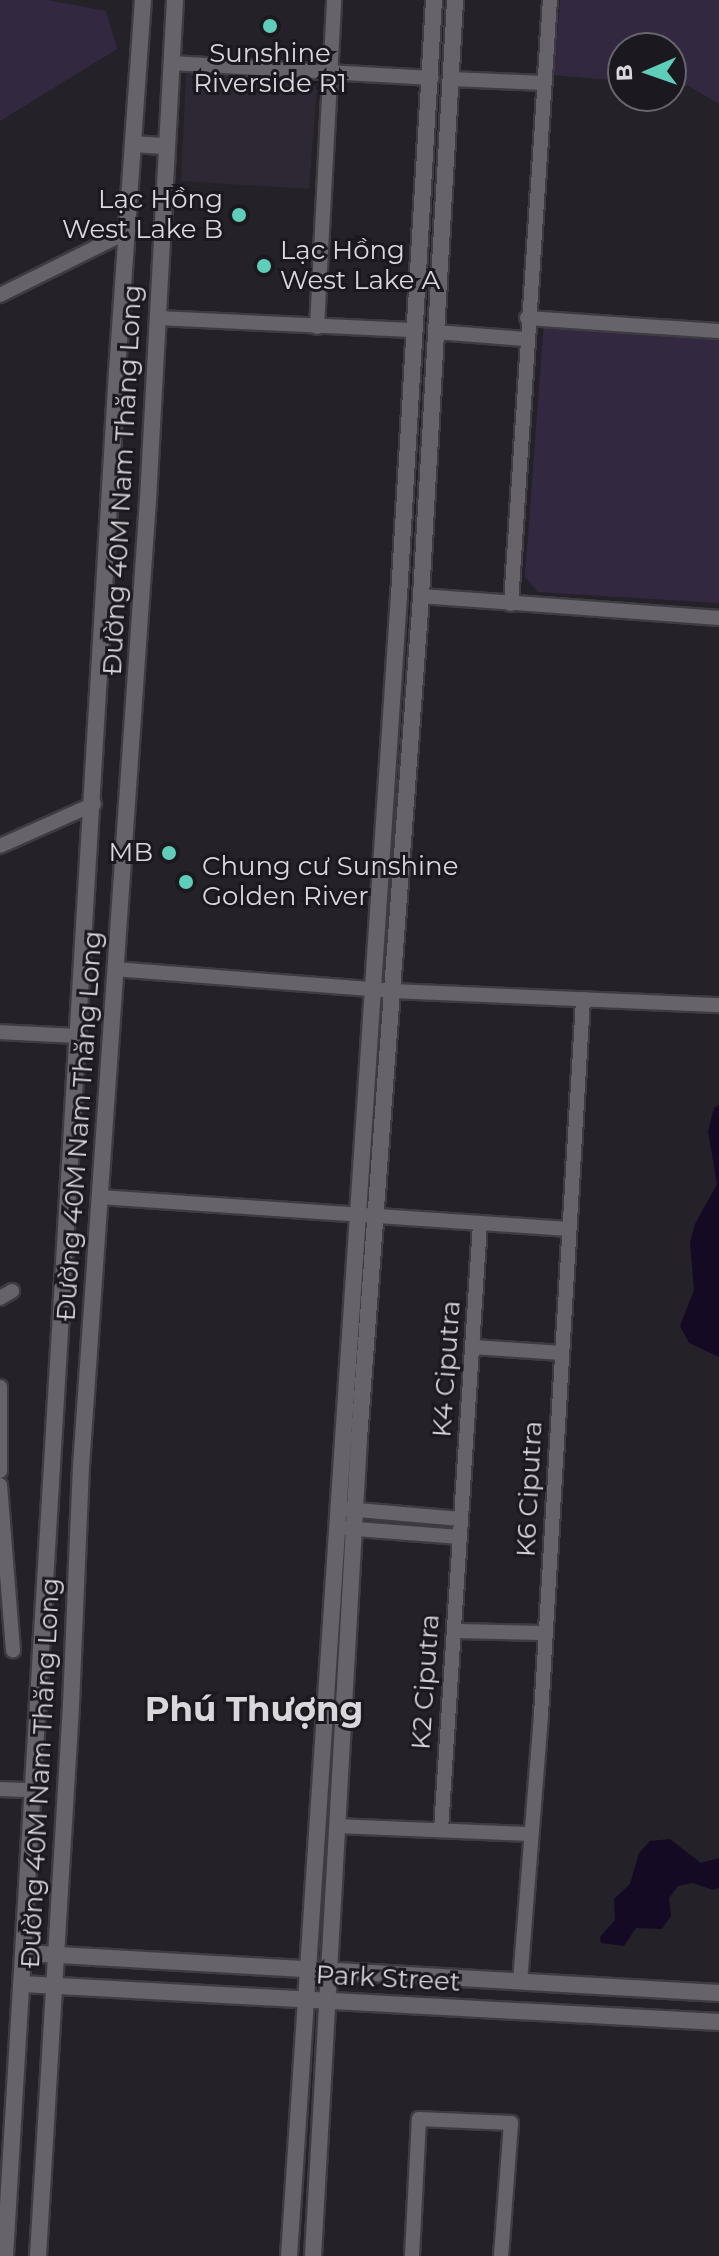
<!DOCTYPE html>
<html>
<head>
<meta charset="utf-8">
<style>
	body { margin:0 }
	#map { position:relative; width:719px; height:2256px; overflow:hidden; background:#242228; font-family:Montserrat,sans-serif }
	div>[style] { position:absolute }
	.built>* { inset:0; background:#2d2834 }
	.green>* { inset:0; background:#322941 }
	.water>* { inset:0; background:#150a23 }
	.roads { filter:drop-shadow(2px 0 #3e3c42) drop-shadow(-2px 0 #3e3c42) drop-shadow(0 2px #3e3c42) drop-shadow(0 -2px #3e3c42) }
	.minor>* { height:14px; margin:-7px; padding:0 7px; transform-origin:7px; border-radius:7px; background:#66636b }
	.tertiary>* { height:16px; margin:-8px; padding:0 8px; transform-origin:8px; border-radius:8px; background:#66636b }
	.dots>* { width:22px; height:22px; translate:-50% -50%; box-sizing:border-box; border:4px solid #1b181f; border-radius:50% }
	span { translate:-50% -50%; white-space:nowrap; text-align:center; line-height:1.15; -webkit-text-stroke:6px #1b181f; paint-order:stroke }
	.poi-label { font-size:26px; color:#d9d7dc }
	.right { translate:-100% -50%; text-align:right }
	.left { translate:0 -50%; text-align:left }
	.street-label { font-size:26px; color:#d9d7dc }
	.district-label { font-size:34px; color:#d9d7dc; font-weight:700 }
	.north { position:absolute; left:607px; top:32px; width:80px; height:80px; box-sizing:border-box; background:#1b181f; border:2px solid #67646b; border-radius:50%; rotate:268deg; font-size:22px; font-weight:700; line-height:32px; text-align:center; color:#d9d7dc }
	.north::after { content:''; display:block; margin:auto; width:28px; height:36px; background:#5eceb8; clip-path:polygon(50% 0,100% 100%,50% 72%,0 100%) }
</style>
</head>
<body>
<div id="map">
	<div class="built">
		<i style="clip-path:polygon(186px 72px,306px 80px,317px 88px,309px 189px,181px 181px)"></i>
	</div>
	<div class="green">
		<i style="clip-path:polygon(0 0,47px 0,106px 11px,117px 49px,0 121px)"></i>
		<i style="clip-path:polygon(560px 0,719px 0,719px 104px,689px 86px,671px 85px,671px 48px,623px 48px,623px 81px,554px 75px)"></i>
		<i style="clip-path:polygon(544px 322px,719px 334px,719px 603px,538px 592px,525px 577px)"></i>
	</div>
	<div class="water">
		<i style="clip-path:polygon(719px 1105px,719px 1357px,689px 1343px,680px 1326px,694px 1290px,690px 1242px,695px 1224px,717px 1184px,708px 1131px,714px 1108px)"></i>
		<i style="clip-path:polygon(670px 1839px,701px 1863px,719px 1858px,719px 1888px,713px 1890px,693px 1883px,678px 1886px,669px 1898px,671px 1916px,662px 1929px,636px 1928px,624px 1946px,601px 1943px,600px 1937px,615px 1920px,614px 1899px,630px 1884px,639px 1853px,650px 1841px)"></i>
	</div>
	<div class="roads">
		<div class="minor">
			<i style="left:171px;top:63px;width:261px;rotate:3.3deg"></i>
			<i style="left:451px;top:79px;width:93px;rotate:2.5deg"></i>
			<i style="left:0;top:295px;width:144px;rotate:-26.4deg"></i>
			<i style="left:158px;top:318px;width:258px;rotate:2.7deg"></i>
			<i style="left:527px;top:318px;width:192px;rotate:3.9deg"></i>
			<i style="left:317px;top:327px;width:327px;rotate:-87deg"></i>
			<i style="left:436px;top:332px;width:89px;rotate:4.5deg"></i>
			<i style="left:421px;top:596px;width:299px;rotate:4.2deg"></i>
			<i style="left:511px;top:604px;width:605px;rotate:-86.31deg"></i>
			<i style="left:0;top:846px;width:103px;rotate:-24.1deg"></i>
			<i style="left:115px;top:969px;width:280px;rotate:4.5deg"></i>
			<i style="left:394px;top:991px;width:325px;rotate:2.5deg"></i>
			<i style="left:0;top:1032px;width:80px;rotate:2.9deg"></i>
			<i style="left:99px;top:1197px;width:471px;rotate:3.9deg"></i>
			<i style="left:0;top:1298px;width:14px;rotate:-30deg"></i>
			<i style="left:473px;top:1347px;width:89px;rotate:3.9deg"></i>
			<i style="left:0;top:1387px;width:84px;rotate:90deg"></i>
			<i style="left:0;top:1485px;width:166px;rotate:85.5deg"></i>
			<i style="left:346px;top:1509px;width:115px;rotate:5deg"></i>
			<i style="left:343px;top:1528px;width:117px;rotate:4.4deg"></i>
			<i style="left:454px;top:1631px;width:91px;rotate:1.3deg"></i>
			<i style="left:0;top:1789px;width:33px;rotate:2deg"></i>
			<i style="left:337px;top:1826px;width:193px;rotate:2.4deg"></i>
			<i style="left:441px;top:1830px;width:608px;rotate:-86.32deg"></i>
			<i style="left:520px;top:1982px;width:268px;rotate:-85.5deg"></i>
			<i style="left:541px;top:1715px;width:717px;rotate:-86.64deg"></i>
			<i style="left:412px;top:2256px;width:137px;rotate:-87.1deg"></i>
			<i style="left:419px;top:2119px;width:92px;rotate:2.5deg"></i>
			<i style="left:511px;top:2123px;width:133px;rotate:94.3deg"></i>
		</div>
		<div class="tertiary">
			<i style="left:134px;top:144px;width:32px;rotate:4deg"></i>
			<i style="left:24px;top:1953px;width:696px;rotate:3.29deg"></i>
			<i style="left:22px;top:1984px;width:698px;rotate:3.12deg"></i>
			<i style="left:5px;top:2256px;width:1888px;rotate:-86.6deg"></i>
			<i style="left:117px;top:371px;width:372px;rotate:-86deg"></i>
			<i style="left:38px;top:2256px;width:552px;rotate:-86.57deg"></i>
			<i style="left:71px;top:1705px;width:238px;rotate:-87.6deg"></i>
			<i style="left:81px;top:1467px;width:969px;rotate:-86.04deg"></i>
			<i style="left:148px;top:500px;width:501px;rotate:-86.91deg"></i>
			<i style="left:289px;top:2256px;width:1664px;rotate:-86.21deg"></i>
			<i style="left:399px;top:596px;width:597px;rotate:-86.64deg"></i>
			<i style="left:313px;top:2256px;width:818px;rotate:-86.78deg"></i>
			<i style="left:359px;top:1439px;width:845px;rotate:-85.79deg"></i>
			<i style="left:421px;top:596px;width:597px;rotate:-86.73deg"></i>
		</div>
	</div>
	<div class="dots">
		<i style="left:270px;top:26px;background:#5eceb8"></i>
		<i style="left:239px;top:215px;background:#5eceb8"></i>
		<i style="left:264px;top:266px;background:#5eceb8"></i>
		<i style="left:169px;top:853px;background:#5eceb8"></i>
		<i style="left:186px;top:882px;background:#5eceb8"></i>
	</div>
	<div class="poi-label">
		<span style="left:270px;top:69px">Sunshine<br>Riverside R1</span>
		<span class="right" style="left:223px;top:215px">Lạc Hồng<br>West Lake B</span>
		<span class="left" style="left:280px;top:266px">Lạc Hồng<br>West Lake A</span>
		<span class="right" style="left:153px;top:853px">MB</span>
		<span class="left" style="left:202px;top:882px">Chung cư Sunshine<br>Golden River</span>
	</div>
	<div class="street-label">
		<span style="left:123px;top:480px;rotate:-87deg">Đường 40M Nam Thăng Long</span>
		<span style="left:80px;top:1126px;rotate:-86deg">Đường 40M Nam Thăng Long</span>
		<span style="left:447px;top:1369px;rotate:-86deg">K4 Ciputra</span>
		<span style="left:530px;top:1489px;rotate:-87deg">K6 Ciputra</span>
		<span style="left:426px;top:1682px;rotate:-86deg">K2 Ciputra</span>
		<span style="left:41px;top:1773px;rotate:-87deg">Đường 40M Nam Thăng Long</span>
		<span style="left:388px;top:1979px;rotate:3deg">Park Street</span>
	</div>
	<div class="district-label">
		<span style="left:254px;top:1710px">Phú Thượng</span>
	</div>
	<div class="north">B</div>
</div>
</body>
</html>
